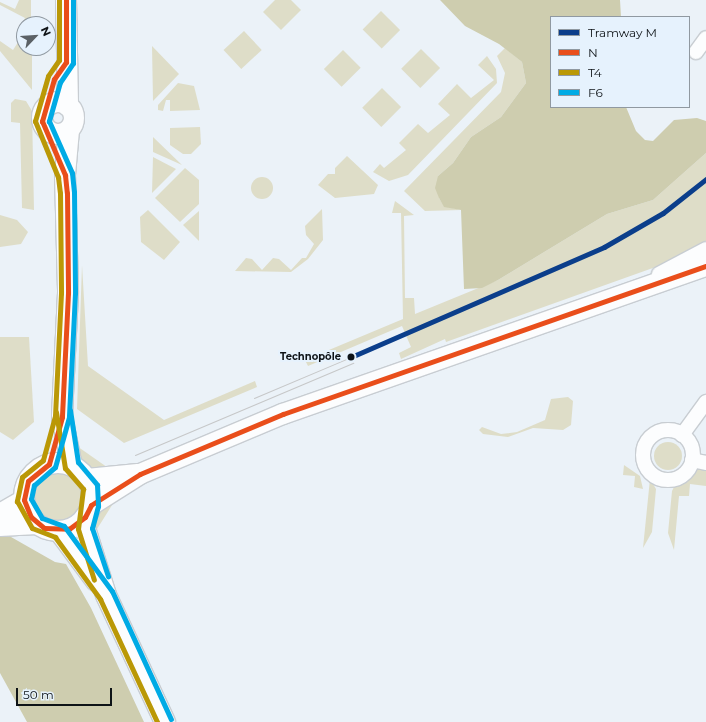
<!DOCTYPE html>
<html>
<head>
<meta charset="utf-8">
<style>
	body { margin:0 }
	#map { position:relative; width:706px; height:722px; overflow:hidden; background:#ebf2f8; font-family:Montserrat,sans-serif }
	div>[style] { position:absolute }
	.green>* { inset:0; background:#deddc8; transform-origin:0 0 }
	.round { border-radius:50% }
	.forest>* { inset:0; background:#cecdaf }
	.roads { filter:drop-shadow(1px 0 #c8cdd2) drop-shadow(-1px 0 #c8cdd2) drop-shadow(0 1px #c8cdd2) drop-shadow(0 -1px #c8cdd2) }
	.street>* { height:14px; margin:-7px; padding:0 7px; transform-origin:7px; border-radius:7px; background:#fcfdfe }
	.street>.ring { margin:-7px; padding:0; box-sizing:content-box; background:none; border:14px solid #fcfdfe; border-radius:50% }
	.secondary>* { height:20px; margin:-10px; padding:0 10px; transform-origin:10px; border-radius:10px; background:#fcfdfe }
	.secondary>.ring { margin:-10px; padding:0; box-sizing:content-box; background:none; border:20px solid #fcfdfe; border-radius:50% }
	.tram>* { height:1px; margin:-0.5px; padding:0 0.5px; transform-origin:0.5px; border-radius:0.5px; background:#c6c7c8 }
	.bus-1>* { height:5px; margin:-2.5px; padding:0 2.5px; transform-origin:2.5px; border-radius:2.5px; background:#e94e1b }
	.bus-2>* { height:5px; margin:-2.5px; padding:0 2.5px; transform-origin:2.5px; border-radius:2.5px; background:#ba9806 }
	.bus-3>* { height:5px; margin:-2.5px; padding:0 2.5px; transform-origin:2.5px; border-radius:2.5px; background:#00abe5 }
	.tram-1>* { height:5px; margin:-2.5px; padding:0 2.5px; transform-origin:2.5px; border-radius:2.5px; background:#0b3e8b }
	.dots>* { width:11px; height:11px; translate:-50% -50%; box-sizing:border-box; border:2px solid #e6f2fd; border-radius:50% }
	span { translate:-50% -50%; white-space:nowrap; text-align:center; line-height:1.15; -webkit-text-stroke:4px #e6f2fd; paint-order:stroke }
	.stop-label { font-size:10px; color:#0e1317; font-weight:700 }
	.right { translate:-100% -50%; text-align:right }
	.legend { position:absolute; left:550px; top:16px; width:140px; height:92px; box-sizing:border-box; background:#e6f2fd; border:1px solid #9099a1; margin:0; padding:5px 7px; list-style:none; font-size:12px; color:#0e1317 }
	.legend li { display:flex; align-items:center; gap:8px; height:20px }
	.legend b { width:20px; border:1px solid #9099a1 }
	.north { position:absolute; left:16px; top:16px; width:40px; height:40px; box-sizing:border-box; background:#e6f2fd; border:1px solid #9099a1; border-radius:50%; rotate:65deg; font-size:11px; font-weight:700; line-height:16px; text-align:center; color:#0e1317 }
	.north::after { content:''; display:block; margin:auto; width:14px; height:18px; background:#5b6166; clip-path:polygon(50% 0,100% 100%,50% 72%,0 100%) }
	.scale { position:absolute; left:16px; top:688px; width:96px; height:18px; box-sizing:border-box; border:2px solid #0e1317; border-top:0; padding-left:5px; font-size:12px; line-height:14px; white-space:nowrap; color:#0e1317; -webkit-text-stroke:3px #e6f2fd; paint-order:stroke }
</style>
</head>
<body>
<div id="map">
	<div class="green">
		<i style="clip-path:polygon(19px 0,31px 0,31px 24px,24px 24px,24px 32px,20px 29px,25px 18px,0 5px,0 2px,15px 9px)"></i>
		<i style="clip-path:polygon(275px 0,291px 0,301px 10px,281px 30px,263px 12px)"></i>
		<i style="left:381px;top:11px;width:27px;height:26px;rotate:45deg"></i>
		<i style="left:244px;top:31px;width:26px;height:28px;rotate:47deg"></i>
		<i style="clip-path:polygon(24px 33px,24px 48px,32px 48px,32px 90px,0 51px,0 41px,13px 50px)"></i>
		<i style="clip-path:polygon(152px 46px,179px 74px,153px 101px)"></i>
		<i style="clip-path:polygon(505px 48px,522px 62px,526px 83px,501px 117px,471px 137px,453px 163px,438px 176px,439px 198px,444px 206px,461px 210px,425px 211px,404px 191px,501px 92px,505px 73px,497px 56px)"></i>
		<i style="left:421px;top:49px;width:27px;height:28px;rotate:45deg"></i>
		<i style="left:343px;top:50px;width:25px;height:27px;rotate:45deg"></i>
		<i style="clip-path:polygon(487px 56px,496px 69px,497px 83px,408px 175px,389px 181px,373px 172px,380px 164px,384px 168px,406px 150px,399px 143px,418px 124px,428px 133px,450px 115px,438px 104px,457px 84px,471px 98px,494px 80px,478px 65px)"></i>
		<i style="clip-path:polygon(178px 83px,194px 86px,200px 110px,170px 111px,170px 100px,166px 100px,163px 111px,158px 110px,158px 105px)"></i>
		<i style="left:382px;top:88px;width:27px;height:28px;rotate:45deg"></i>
		<i style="clip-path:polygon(15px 99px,26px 101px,32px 111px,34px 210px,22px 208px,20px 123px,11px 122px,11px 103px)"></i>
		<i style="clip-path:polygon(200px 127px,201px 144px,191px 154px,183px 154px,170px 145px,170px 128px)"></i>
		<i style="clip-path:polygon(153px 137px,182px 165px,153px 152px)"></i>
		<i style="clip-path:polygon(706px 153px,706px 244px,678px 259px,446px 342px,445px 339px,401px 359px,399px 353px,411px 347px,402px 326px,308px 366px,305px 360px,403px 319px,401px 213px,392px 213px,395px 201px,414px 215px,404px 216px,405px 298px,414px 298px,415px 314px,498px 280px,607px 214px,653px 200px)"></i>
		<i style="clip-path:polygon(347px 156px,378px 185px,374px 194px,335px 198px,318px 185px,328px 174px,335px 174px,335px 168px)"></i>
		<i style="clip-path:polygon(153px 157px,176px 169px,152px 193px)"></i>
		<i style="clip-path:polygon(185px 168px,199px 180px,199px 204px,180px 222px,155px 198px)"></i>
		<i class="round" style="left:251px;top:177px;width:22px;height:22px"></i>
		<i style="clip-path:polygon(322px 209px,323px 240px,308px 259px,291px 272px,235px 271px,246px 258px,252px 259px,262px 270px,273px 258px,279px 259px,291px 270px,302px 258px,306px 258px,314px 244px,306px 235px,305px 226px)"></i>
		<i style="clip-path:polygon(148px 210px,180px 242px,164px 260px,141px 242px,140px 217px)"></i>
		<i style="clip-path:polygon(199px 211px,199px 241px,183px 225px)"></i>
		<i style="clip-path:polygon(0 215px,17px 220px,28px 232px,21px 244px,0 247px)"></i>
		<i style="clip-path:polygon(82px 265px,88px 366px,164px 420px,255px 381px,257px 387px,124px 443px,77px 409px)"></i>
		<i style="clip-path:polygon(0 337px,29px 337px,34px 422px,13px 440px,0 432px)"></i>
		<i style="clip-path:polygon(568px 397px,573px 401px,571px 425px,563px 430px,533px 428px,508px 437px,483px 434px,479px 430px,482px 427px,501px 434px,517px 432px,545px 420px,551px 399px)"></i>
		<i class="round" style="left:654px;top:442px;width:28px;height:28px"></i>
		<i style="clip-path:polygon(74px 444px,114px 472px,88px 468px,78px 458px)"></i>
		<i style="clip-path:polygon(624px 465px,640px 476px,643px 489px,634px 487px,635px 476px,623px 475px)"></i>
		<i style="clip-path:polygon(697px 468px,706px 468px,706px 486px,690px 484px,689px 496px,679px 496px,674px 550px,668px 533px,672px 491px,675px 485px)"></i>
		<i class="round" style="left:32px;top:472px;width:50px;height:50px"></i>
		<i style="clip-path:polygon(650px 479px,656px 489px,652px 532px,643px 548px)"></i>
		<i style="clip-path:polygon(119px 494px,92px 537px,96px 511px)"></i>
	</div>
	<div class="forest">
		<i style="clip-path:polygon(440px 0,620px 0,621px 17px,551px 17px,551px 107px,626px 107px,636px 131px,645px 140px,653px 141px,674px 120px,697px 118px,706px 121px,706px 153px,653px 200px,607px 214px,498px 280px,482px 288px,464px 289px,461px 210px,444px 207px,439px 198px,435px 188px,438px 176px,453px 163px,471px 137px,501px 117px,526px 83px,522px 62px,499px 44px,465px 26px)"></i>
		<i style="clip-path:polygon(4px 533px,55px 562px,66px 564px,91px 608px,144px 722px,27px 722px,0 673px,0 535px)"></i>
	</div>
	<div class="roads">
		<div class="street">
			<i style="left:696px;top:52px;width:17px;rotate:-54deg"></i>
			<i style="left:659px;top:274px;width:53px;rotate:-28deg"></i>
			<i class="ring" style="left:643px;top:430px;width:36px;height:36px"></i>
			<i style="left:682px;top:435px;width:41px;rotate:-54deg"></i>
			<i style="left:692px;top:460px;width:14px;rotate:12deg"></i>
		</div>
		<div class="secondary">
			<i style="left:66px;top:0;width:106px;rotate:88.9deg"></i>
			<i class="ring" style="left:42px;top:102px;width:12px;height:12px"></i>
			<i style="left:69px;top:130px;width:45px;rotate:95.1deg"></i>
			<i style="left:65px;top:175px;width:118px;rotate:88.5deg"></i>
			<i style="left:68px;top:293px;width:124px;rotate:92.8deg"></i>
			<i style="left:62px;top:417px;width:50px;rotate:78.5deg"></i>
			<i class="ring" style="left:24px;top:463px;width:48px;height:48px"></i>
			<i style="left:87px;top:479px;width:51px;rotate:-5.6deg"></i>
			<i style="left:91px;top:505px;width:58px;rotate:-32.3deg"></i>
			<i style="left:140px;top:474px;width:155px;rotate:-22.8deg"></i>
			<i style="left:283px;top:414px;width:448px;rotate:-19.3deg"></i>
			<i style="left:0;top:514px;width:28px;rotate:-30deg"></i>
			<i style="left:85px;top:517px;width:11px;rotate:90deg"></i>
			<i style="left:85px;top:528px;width:70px;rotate:72.6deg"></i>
			<i style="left:106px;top:595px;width:140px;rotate:65.1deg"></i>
			<i style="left:0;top:526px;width:37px;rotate:-3deg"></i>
			<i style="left:59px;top:531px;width:62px;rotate:53.5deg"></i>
		</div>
	</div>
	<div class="tram">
		<i style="left:254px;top:398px;width:105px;rotate:-22.9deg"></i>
		<i style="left:135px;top:455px;width:237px;rotate:-22.9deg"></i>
	</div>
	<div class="bus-1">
		<i style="left:66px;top:0;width:62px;rotate:90deg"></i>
		<i style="left:66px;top:62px;width:21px;rotate:125deg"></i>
		<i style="left:54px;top:79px;width:44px;rotate:105.9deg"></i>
		<i style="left:42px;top:121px;width:59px;rotate:66.9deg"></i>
		<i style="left:65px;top:175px;width:18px;rotate:84deg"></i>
		<i style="left:67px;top:193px;width:100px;rotate:89.4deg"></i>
		<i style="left:68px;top:293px;width:124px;rotate:92.8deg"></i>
		<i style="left:62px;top:417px;width:49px;rotate:105.5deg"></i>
		<i style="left:49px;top:464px;width:27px;rotate:141deg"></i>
		<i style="left:28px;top:481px;width:19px;rotate:102deg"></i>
		<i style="left:24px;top:500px;width:18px;rotate:68deg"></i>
		<i style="left:31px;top:517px;width:17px;rotate:40deg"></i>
		<i style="left:44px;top:528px;width:25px;rotate:2deg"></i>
		<i style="left:69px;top:529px;width:20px;rotate:-37deg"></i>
		<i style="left:85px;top:517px;width:13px;rotate:-63deg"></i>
		<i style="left:91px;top:505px;width:58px;rotate:-32.3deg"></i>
		<i style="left:140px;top:474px;width:155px;rotate:-22.8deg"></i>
		<i style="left:283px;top:414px;width:448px;rotate:-19.3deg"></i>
	</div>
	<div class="bus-2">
		<i style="left:59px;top:0;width:60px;rotate:90deg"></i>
		<i style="left:59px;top:60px;width:19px;rotate:125deg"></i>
		<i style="left:48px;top:76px;width:47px;rotate:106.1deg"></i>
		<i style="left:35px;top:121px;width:61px;rotate:67.7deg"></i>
		<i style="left:58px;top:177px;width:16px;rotate:83deg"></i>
		<i style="left:60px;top:193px;width:100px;rotate:89.4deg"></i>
		<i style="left:61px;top:293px;width:123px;rotate:92.8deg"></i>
		<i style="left:55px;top:416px;width:46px;rotate:105.3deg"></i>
		<i style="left:43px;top:460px;width:27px;rotate:141deg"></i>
		<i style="left:22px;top:477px;width:25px;rotate:102deg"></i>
		<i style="left:17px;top:501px;width:31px;rotate:61deg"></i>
		<i style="left:32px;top:528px;width:25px;rotate:21deg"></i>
		<i style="left:55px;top:537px;width:77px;rotate:54deg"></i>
		<i style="left:100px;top:599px;width:136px;rotate:65.1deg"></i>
		<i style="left:56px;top:412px;width:57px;rotate:80.9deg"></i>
		<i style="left:65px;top:468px;width:28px;rotate:49deg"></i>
		<i style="left:83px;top:489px;width:40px;rotate:97.1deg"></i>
		<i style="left:78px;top:529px;width:53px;rotate:72.6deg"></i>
	</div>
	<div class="bus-3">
		<i style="left:73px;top:0;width:63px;rotate:90deg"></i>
		<i style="left:73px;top:63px;width:23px;rotate:124deg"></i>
		<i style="left:60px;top:82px;width:41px;rotate:105.8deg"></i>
		<i style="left:49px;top:121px;width:57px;rotate:66.1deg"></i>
		<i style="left:72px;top:173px;width:19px;rotate:84deg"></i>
		<i style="left:74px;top:192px;width:101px;rotate:89.4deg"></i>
		<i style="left:75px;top:293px;width:124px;rotate:92.8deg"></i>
		<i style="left:69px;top:417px;width:52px;rotate:105.6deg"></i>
		<i style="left:55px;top:467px;width:28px;rotate:139deg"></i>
		<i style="left:34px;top:485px;width:14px;rotate:102deg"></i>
		<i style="left:31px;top:499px;width:22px;rotate:60deg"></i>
		<i style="left:42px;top:518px;width:23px;rotate:20deg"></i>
		<i style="left:64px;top:526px;width:81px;rotate:53.6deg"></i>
		<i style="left:112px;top:591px;width:141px;rotate:65.3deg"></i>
		<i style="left:70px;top:410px;width:53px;rotate:81.3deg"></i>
		<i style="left:78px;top:462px;width:30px;rotate:50deg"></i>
		<i style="left:97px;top:485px;width:21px;rotate:87deg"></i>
		<i style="left:98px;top:506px;width:23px;rotate:105deg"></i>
		<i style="left:92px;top:528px;width:51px;rotate:71.6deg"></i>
	</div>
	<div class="tram-1">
		<i style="left:351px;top:357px;width:276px;rotate:-23.5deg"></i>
		<i style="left:604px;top:247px;width:68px;rotate:-30deg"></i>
		<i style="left:663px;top:213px;width:55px;rotate:-38.3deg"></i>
	</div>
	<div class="dots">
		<i style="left:351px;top:357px;background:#0e1317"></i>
	</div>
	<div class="stop-label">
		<span class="right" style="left:341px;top:357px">Technopôle</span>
	</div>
	<ul class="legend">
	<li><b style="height:5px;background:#0b3e8b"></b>Tramway M</li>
	<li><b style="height:5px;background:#e94e1b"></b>N</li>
	<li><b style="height:5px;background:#ba9806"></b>T4</li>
	<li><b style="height:5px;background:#00abe5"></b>F6</li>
	</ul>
	<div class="north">N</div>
	<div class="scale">50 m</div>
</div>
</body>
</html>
